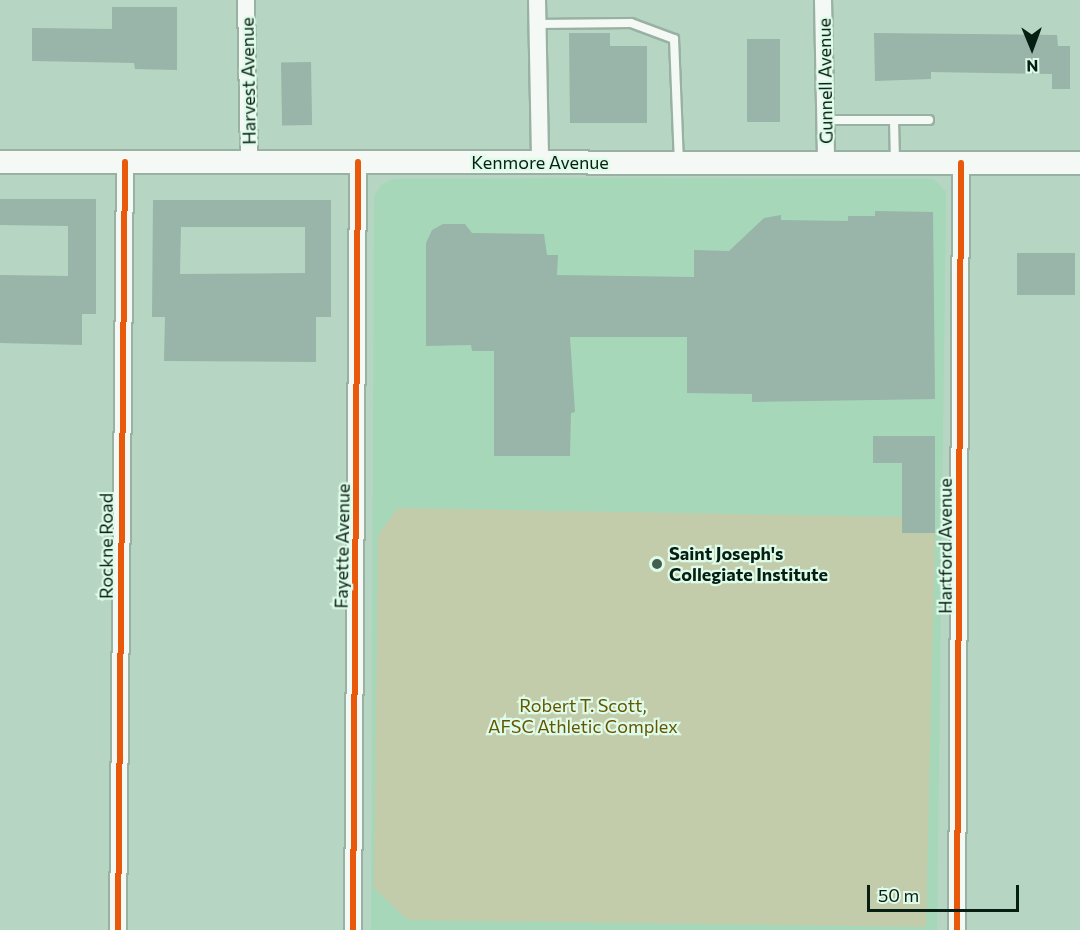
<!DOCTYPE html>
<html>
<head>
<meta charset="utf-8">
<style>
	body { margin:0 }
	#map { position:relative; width:1080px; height:930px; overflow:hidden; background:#b6d5c2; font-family:Commissioner,sans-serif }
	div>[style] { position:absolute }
	.built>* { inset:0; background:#a6d7b9 }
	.green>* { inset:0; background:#c2cbaa }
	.building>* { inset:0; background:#99b4a8; transform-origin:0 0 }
	.roads { filter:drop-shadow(2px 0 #99b1a2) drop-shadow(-2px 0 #99b1a2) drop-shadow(0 2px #99b1a2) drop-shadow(0 -2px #99b1a2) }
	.lane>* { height:8px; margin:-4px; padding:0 4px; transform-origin:4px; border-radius:4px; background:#f4f9f6 }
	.street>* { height:16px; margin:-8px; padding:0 8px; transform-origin:8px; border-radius:8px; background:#f4f9f6 }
	.secondary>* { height:22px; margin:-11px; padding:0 11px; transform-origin:11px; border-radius:11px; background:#f4f9f6 }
	.cycleway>* { height:6px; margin:-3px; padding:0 3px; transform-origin:3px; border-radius:3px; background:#e8590c }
	.dots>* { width:16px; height:16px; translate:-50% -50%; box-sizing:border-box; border:3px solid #dffbe9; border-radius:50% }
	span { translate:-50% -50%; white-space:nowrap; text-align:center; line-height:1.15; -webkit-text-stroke:4.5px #dffbe9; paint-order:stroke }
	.street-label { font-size:18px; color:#071e12 }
	.poi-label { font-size:18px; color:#071e12; font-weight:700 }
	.left { translate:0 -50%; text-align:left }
	.park-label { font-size:18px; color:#645501 }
	.north { position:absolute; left:1002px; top:18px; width:60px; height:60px; -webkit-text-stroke:4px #dffbe9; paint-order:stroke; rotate:179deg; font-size:16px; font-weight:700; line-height:24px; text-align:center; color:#071e12 }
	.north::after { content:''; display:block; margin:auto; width:21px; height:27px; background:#071e12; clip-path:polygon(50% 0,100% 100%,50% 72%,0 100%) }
	.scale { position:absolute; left:867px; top:885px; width:152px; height:27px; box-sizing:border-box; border:3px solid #071e12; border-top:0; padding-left:8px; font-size:18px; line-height:21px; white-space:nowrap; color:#071e12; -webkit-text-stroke:4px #dffbe9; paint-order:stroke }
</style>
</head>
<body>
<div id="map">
	<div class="built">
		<i style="clip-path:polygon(582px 178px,934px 179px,946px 192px,937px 930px,371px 930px,374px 197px,381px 185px,393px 179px)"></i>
	</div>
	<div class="green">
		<i style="clip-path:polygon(398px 508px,902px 517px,902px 533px,935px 533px,926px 927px,408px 920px,374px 888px,378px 535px)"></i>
	</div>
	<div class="building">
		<i style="clip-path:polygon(112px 7px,177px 7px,177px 70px,135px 69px,134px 63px,32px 61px,32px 28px,112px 29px)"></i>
		<i style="clip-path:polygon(569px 33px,610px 33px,610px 46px,647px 46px,647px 123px,570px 123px)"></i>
		<i style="clip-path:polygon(874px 33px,1057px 35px,1058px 46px,1070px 46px,1070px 89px,1052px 89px,1052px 74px,931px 72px,931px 79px,875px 81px)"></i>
		<i style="left:747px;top:39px;width:33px;height:83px"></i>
		<i style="left:311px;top:62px;width:63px;height:30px;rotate:89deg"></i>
		<i style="clip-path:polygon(0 199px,96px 199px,96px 314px,82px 314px,82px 345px,0 343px,0 275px,68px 276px,68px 226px,0 225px)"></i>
		<i style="clip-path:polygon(evenodd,153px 200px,331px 200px,331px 317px,316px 317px,316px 362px,164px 361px,165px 317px,152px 317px,153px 200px,181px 227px,305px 227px,305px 273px,180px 274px,181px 227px)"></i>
		<i style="clip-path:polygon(875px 211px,933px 212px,935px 399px,752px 402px,752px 394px,687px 393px,687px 337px,570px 337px,575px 412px,571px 413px,570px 456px,494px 456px,494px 351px,472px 351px,471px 345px,426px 346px,426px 243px,432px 230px,443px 224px,465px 224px,472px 233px,544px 234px,547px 255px,558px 255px,557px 275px,694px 277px,694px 250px,729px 251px,764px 218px,781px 215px,781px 220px,848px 221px,848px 216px,875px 216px)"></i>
		<i style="left:1017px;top:253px;width:58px;height:42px"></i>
		<i style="clip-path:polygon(873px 436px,935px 436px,935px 533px,902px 533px,902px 463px,873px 463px)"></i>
	</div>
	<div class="roads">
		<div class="lane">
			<i style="left:537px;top:24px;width:94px;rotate:-0.6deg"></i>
			<i style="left:631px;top:23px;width:46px;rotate:20.4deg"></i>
			<i style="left:674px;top:39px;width:123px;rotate:87.7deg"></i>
			<i style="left:825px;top:120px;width:69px"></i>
			<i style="left:894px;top:120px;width:42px;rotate:88.6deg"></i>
			<i style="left:894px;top:120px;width:35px"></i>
		</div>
		<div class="street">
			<i style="left:246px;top:0;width:162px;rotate:88.9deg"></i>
			<i style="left:537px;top:0;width:162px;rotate:88.9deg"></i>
			<i style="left:823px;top:0;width:163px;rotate:88.9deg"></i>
			<i style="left:118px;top:930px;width:768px;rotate:-89.48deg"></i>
			<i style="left:353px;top:930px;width:768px;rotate:-89.63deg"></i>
			<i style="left:957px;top:930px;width:767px;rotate:-89.7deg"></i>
		</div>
		<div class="secondary">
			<i style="left:0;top:162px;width:1080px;rotate:0.05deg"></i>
		</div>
	</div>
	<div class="cycleway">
		<i style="left:118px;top:930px;width:768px;rotate:-89.48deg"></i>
		<i style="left:353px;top:930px;width:768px;rotate:-89.63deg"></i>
		<i style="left:957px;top:930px;width:767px;rotate:-89.7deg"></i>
	</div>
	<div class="dots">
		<i style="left:657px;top:564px;background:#445e50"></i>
	</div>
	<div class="street-label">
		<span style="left:248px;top:81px;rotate:-91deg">Harvest Avenue</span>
		<span style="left:825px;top:81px;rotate:-91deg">Gunnell Avenue</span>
		<span style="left:540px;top:162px">Kenmore Avenue</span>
		<span style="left:106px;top:546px;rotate:-90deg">Rockne Road</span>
		<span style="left:342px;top:546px;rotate:-89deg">Fayette Avenue</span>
		<span style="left:945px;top:546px;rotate:-90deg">Hartford Avenue</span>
	</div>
	<div class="poi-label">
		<span class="left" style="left:669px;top:564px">Saint Joseph's<br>Collegiate Institute</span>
	</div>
	<div class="park-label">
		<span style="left:583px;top:716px">Robert T. Scott,<br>AFSC Athletic Complex</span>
	</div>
	<div class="north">N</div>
	<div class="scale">50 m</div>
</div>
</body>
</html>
